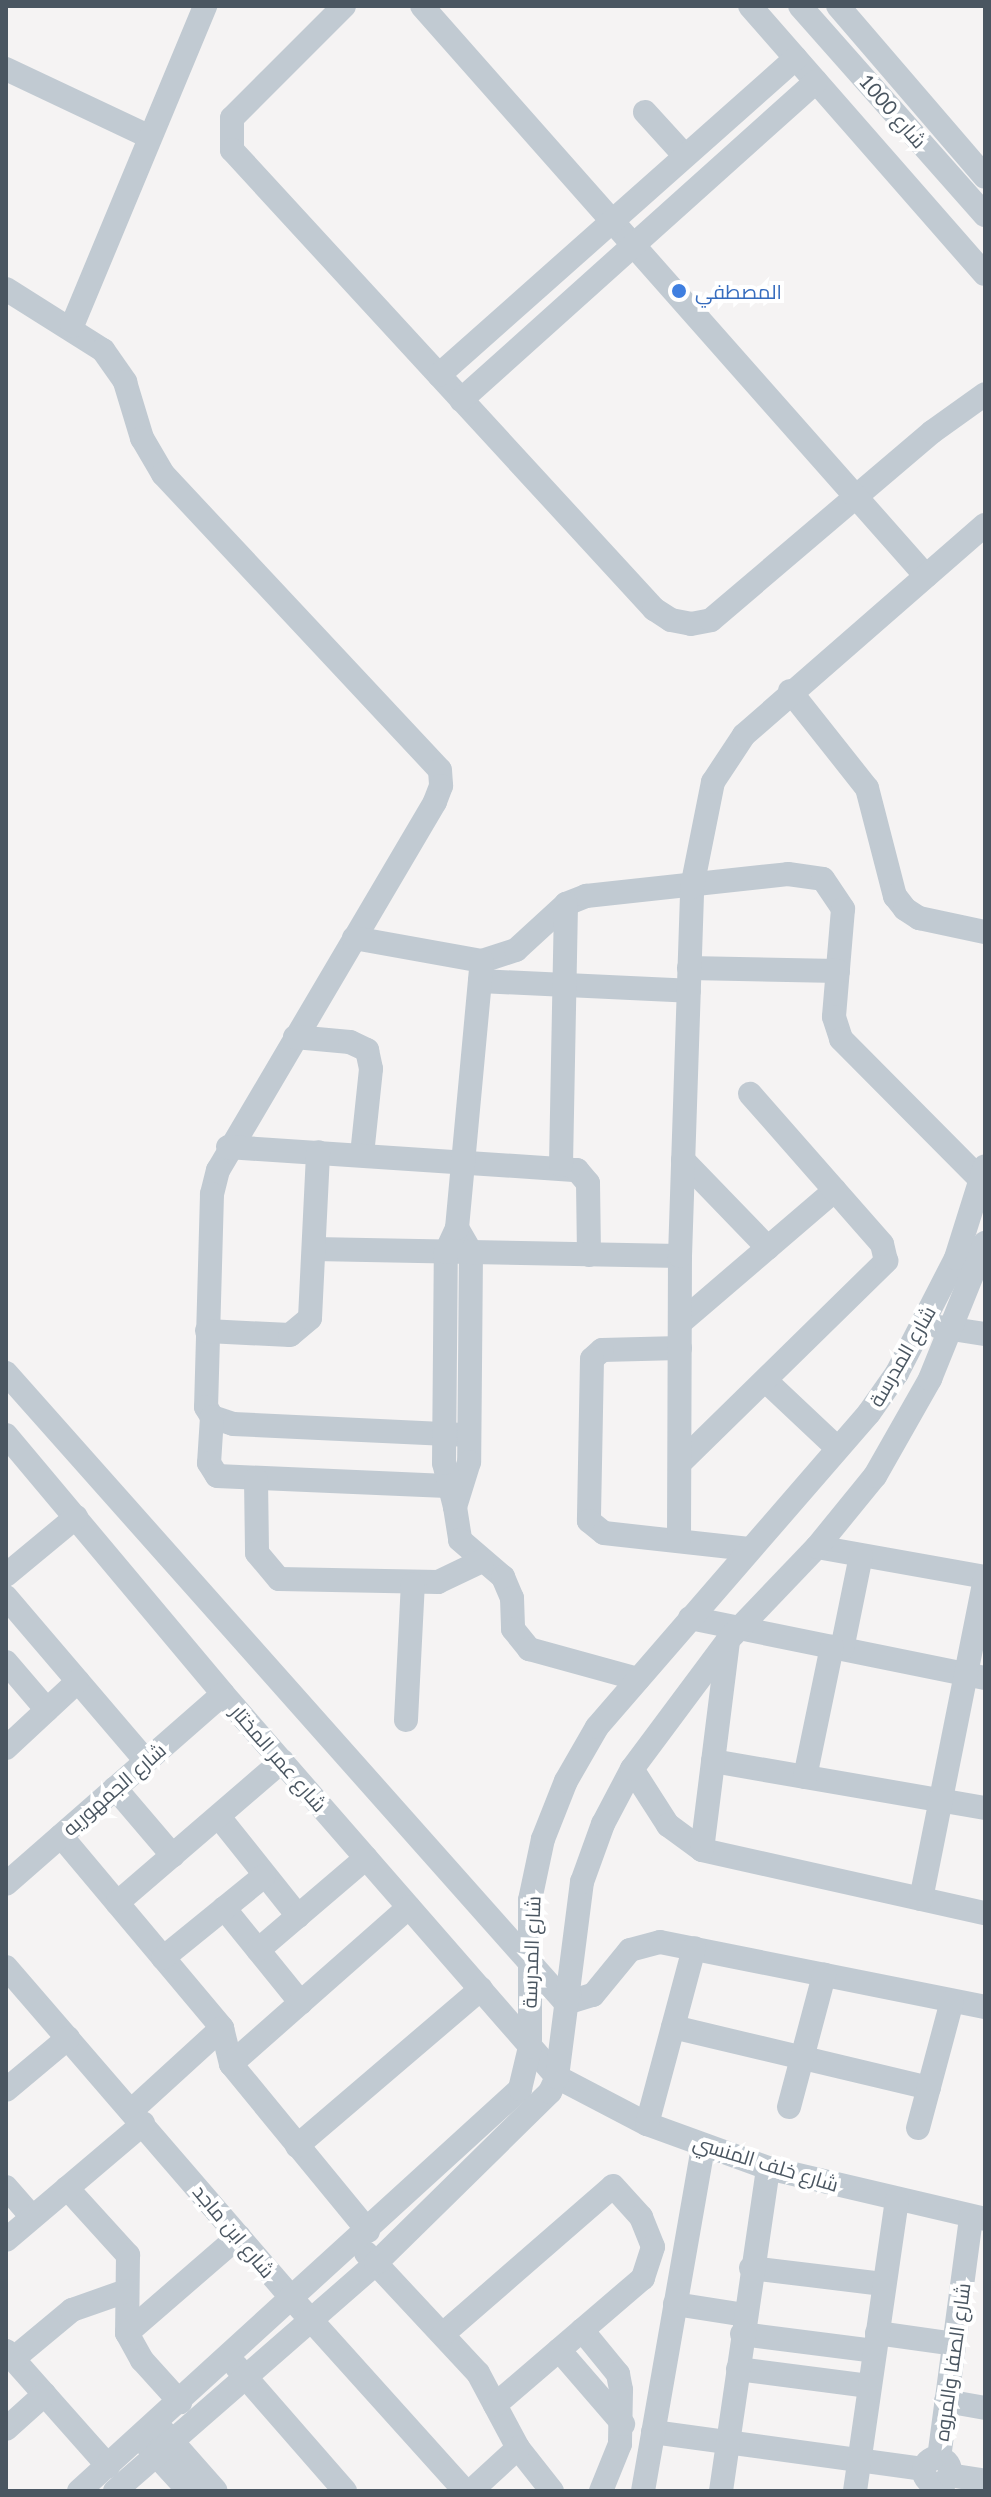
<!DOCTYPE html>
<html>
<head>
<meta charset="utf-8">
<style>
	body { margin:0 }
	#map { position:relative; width:991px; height:2497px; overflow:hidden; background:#f5f3f3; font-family:Lato,Cairo,sans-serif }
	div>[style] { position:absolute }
	.minor>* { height:24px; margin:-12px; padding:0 12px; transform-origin:12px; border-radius:12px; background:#c1cad2 }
	.minor>.ring { margin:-12px; padding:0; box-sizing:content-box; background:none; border:24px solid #c1cad2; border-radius:50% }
	.dots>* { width:22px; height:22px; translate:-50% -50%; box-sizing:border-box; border:4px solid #fff; border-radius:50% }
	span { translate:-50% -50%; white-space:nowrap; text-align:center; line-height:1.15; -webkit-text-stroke:8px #fff; paint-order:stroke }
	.street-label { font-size:20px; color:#4a5661 }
	.shop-label { font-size:20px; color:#366cbe }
	.left { translate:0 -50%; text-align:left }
	.frame { position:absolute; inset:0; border:8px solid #4a5661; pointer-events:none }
</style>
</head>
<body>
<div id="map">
	<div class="minor">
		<i style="left:344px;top:6px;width:158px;rotate:135deg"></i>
		<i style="left:232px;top:118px;width:32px;rotate:90deg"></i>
		<i style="left:232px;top:150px;width:624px;rotate:47.4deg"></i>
		<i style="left:654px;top:609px;width:20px;rotate:33deg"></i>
		<i style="left:671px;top:620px;width:20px;rotate:11deg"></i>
		<i style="left:691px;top:624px;width:20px;rotate:-11deg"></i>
		<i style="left:711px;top:620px;width:290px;rotate:-40.4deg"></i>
		<i style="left:932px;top:432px;width:65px;rotate:-35.6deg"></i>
		<i style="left:422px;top:6px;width:761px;rotate:48.52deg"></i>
		<i style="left:750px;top:6px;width:356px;rotate:48.8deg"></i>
		<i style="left:800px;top:6px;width:279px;rotate:48.5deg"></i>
		<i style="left:838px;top:6px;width:225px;rotate:49.3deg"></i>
		<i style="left:6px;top:69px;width:159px;rotate:25.3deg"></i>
		<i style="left:645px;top:112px;width:59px;rotate:47.7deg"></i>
		<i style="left:6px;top:289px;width:115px;rotate:32.2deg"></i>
		<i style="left:103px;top:350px;width:39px;rotate:55deg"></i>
		<i style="left:125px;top:382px;width:59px;rotate:73.1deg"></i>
		<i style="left:142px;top:438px;width:42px;rotate:59.7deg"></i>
		<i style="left:163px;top:474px;width:405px;rotate:46.9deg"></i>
		<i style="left:440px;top:770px;width:16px;rotate:86deg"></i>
		<i style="left:441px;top:786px;width:17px;rotate:111deg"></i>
		<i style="left:435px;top:802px;width:427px;rotate:120.5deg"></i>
		<i style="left:218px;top:1170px;width:25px;rotate:104deg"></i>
		<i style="left:212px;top:1194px;width:213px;rotate:91.6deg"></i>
		<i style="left:206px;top:1407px;width:12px;rotate:59deg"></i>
		<i style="left:212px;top:1417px;width:22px;rotate:18deg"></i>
		<i style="left:233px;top:1424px;width:236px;rotate:2.7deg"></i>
		<i style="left:72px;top:326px;width:347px;rotate:-67.4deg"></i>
		<i style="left:439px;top:375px;width:477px;rotate:-41.6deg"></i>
		<i style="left:461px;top:400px;width:477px;rotate:-41.9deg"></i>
		<i style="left:790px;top:691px;width:124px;rotate:51.6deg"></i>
		<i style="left:867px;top:788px;width:112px;rotate:75.5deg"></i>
		<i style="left:895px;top:896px;width:16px;rotate:52deg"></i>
		<i style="left:905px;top:909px;width:17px;rotate:33deg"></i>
		<i style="left:919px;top:918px;width:67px;rotate:12deg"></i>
		<i style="left:354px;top:938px;width:130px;rotate:10.2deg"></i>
		<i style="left:482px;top:961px;width:36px;rotate:-18deg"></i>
		<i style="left:516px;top:950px;width:68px;rotate:-42.6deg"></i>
		<i style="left:566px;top:904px;width:22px;rotate:-22deg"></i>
		<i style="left:586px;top:896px;width:203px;rotate:-6.2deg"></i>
		<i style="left:788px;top:874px;width:35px;rotate:8deg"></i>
		<i style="left:823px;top:879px;width:36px;rotate:56deg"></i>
		<i style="left:843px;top:909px;width:108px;rotate:94.8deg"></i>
		<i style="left:834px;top:1017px;width:23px;rotate:72deg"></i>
		<i style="left:841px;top:1039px;width:204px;rotate:45.2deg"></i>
		<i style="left:689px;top:968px;width:149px;rotate:1.2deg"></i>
		<i style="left:480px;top:981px;width:209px;rotate:2.7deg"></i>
		<i style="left:295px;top:1037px;width:55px;rotate:5.2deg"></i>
		<i style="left:350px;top:1042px;width:19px;rotate:25deg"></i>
		<i style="left:367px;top:1050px;width:19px;rotate:78deg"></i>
		<i style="left:371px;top:1069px;width:85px;rotate:96deg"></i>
		<i style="left:228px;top:1147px;width:350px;rotate:3.8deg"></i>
		<i style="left:577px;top:1170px;width:17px;rotate:50deg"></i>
		<i style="left:588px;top:1183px;width:72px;rotate:89.2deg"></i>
		<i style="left:683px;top:1160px;width:122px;rotate:46deg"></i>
		<i style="left:561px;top:1165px;width:261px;rotate:-88.9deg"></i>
		<i style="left:457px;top:1228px;width:28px;rotate:60deg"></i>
		<i style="left:471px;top:1252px;width:210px;rotate:90.5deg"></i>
		<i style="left:469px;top:1462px;width:47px;rotate:107.3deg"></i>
		<i style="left:455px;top:1507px;width:33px;rotate:81deg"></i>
		<i style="left:460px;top:1540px;width:57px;rotate:40.7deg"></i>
		<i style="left:503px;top:1577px;width:23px;rotate:67deg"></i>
		<i style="left:512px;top:1598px;width:31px;rotate:88deg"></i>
		<i style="left:513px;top:1629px;width:26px;rotate:51deg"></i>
		<i style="left:529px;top:1649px;width:113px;rotate:15.4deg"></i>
		<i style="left:314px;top:1249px;width:366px;rotate:1.1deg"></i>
		<i style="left:680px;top:1323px;width:204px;rotate:-40.6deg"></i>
		<i style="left:939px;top:1327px;width:47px;rotate:8.7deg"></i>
		<i style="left:207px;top:1331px;width:83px;rotate:2.8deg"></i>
		<i style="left:290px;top:1335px;width:26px;rotate:-40deg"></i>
		<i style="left:310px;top:1318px;width:166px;rotate:-87.2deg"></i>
		<i style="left:680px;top:1348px;width:78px;rotate:178.5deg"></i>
		<i style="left:602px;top:1350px;width:13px;rotate:138deg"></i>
		<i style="left:592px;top:1359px;width:162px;rotate:91.1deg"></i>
		<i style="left:589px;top:1521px;width:19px;rotate:39deg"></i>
		<i style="left:604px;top:1533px;width:146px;rotate:6.3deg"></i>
		<i style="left:6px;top:1373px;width:843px;rotate:48.37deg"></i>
		<i style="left:566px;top:2003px;width:28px;rotate:-17deg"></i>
		<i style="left:593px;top:1995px;width:58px;rotate:-50.6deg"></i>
		<i style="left:630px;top:1950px;width:31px;rotate:-15deg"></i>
		<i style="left:660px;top:1942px;width:331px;rotate:11.3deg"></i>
		<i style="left:766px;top:1381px;width:96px;rotate:43.3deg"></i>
		<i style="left:212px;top:1417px;width:46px;rotate:93.7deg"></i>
		<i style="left:209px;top:1463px;width:15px;rotate:58deg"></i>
		<i style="left:217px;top:1476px;width:230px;rotate:2.5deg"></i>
		<i style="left:6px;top:1435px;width:338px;rotate:50deg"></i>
		<i style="left:223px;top:1694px;width:508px;rotate:48.91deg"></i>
		<i style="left:557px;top:2077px;width:102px;rotate:27.6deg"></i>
		<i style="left:647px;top:2124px;width:129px;rotate:20deg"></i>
		<i style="left:768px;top:2168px;width:223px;rotate:13.2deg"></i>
		<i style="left:680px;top:1463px;width:289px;rotate:-44.4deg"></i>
		<i style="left:886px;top:1261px;width:17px;rotate:-103deg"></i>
		<i style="left:882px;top:1244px;width:200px;rotate:-131.3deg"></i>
		<i style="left:256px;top:1479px;width:74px;rotate:89.2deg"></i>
		<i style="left:257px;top:1553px;width:34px;rotate:50deg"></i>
		<i style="left:279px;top:1579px;width:159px;rotate:1.1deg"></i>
		<i style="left:438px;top:1582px;width:49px;rotate:-25.5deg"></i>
		<i style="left:455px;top:1507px;width:45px;rotate:-104deg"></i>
		<i style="left:444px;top:1463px;width:211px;rotate:-89.5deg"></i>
		<i style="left:446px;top:1252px;width:26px;rotate:-65deg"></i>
		<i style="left:457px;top:1228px;width:268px;rotate:-84.7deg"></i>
		<i style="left:679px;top:1540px;width:284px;rotate:-89.8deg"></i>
		<i style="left:680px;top:1256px;width:369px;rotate:-88.1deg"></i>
		<i style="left:692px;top:887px;width:107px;rotate:-78.7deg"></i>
		<i style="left:713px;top:782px;width:56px;rotate:-56.6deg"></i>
		<i style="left:744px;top:735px;width:320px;rotate:-41.1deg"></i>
		<i style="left:817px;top:1547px;width:171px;rotate:10.1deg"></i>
		<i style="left:6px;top:1575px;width:91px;rotate:-39.6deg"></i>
		<i style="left:6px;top:1597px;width:216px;rotate:49.5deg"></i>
		<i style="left:690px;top:1618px;width:301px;rotate:11.5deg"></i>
		<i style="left:842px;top:1649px;width:95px;rotate:-78.5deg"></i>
		<i style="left:6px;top:1662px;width:63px;rotate:49.5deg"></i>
		<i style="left:406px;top:1720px;width:136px;rotate:-87.1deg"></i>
		<i style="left:6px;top:1748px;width:98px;rotate:-42.9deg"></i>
		<i style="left:713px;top:1761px;width:276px;rotate:9.8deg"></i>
		<i style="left:632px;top:1769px;width:67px;rotate:57.3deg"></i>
		<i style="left:668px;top:1825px;width:42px;rotate:36.3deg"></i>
		<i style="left:702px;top:1850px;width:290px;rotate:12.6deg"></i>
		<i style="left:805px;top:1777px;width:133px;rotate:-78.3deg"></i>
		<i style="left:115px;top:1788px;width:89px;rotate:49.5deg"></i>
		<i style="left:219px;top:1817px;width:127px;rotate:51.4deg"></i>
		<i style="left:61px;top:1836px;width:251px;rotate:50deg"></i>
		<i style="left:222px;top:2028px;width:37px;rotate:76deg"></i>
		<i style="left:231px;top:2064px;width:216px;rotate:50.6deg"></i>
		<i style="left:702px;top:1850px;width:210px;rotate:-82.9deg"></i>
		<i style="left:6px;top:1884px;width:288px;rotate:-41.2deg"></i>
		<i style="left:921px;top:1899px;width:326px;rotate:-78.7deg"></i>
		<i style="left:117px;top:1903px;width:218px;rotate:-40.7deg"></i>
		<i style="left:224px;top:1908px;width:122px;rotate:51deg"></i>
		<i style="left:258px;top:1950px;width:142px;rotate:-40.4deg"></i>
		<i style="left:163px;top:1958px;width:130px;rotate:-39.1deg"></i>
		<i style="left:6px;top:1967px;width:440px;rotate:49.2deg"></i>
		<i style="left:293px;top:2300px;width:257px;rotate:48deg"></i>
		<i style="left:673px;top:2027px;width:263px;rotate:13.4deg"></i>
		<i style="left:231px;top:2064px;width:237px;rotate:-41.4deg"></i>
		<i style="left:6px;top:2090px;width:81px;rotate:-40deg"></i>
		<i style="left:789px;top:2107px;width:137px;rotate:-75.1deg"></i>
		<i style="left:131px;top:2111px;width:123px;rotate:-42.4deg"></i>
		<i style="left:647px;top:2124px;width:182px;rotate:-75deg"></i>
		<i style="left:918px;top:2128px;width:131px;rotate:-75deg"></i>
		<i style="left:297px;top:2146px;width:242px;rotate:-40.5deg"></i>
		<i style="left:6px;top:2187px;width:40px;rotate:49deg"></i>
		<i style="left:67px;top:2188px;width:91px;rotate:47.7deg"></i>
		<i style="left:128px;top:2255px;width:78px;rotate:90.7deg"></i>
		<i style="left:127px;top:2333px;width:31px;rotate:61deg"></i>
		<i style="left:142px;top:2360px;width:57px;rotate:47.9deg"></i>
		<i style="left:6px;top:2240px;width:180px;rotate:-40.3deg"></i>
		<i style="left:366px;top:2253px;width:164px;rotate:47deg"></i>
		<i style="left:478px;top:2373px;width:85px;rotate:61.9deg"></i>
		<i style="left:518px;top:2448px;width:55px;rotate:51.7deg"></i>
		<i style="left:751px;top:2268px;width:133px;rotate:6.9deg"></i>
		<i style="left:675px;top:2304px;width:71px;rotate:8.9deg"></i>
		<i style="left:582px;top:2330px;width:57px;rotate:50.7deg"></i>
		<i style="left:618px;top:2374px;width:16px;rotate:79deg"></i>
		<i style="left:621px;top:2390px;width:54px;rotate:91.1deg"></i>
		<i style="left:620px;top:2444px;width:51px;rotate:112deg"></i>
		<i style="left:127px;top:2333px;width:148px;rotate:-40.9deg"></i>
		<i style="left:877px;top:2333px;width:78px;rotate:8.1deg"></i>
		<i style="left:443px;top:2334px;width:225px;rotate:-41deg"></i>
		<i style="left:613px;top:2186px;width:42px;rotate:47.9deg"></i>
		<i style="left:641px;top:2217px;width:32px;rotate:68deg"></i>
		<i style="left:653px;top:2247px;width:33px;rotate:108deg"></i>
		<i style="left:643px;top:2278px;width:195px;rotate:139.4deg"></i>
		<i style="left:742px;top:2334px;width:133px;rotate:7.3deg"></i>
		<i style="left:559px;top:2350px;width:98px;rotate:49.1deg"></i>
		<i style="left:6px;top:2351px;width:154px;rotate:48.4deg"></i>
		<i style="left:13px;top:2359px;width:77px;rotate:-39.7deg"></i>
		<i style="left:72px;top:2310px;width:57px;rotate:-19.4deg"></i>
		<i style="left:236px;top:2366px;width:166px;rotate:48.9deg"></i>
		<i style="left:738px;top:2369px;width:132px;rotate:7.4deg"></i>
		<i style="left:946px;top:2401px;width:40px;rotate:10deg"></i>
		<i style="left:6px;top:2429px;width:52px;rotate:-41.9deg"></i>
		<i style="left:162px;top:2430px;width:81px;rotate:48.5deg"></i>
		<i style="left:653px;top:2432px;width:274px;rotate:7.8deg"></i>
		<i style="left:145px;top:2443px;width:65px;rotate:47.5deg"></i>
		<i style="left:939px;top:2458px;width:243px;rotate:-82.4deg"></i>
		<i class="ring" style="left:924px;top:2458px;width:2px;height:2px"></i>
		<i style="left:949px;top:2475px;width:36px;rotate:9deg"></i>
		<i style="left:79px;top:2491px;width:597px;rotate:-42.35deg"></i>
		<i style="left:520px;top:2089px;width:43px;rotate:-76.6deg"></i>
		<i style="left:530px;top:2047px;width:147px;rotate:-90deg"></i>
		<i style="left:530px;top:1900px;width:62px;rotate:-78deg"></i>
		<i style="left:543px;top:1839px;width:62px;rotate:-68.4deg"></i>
		<i style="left:566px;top:1781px;width:62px;rotate:-60.1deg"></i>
		<i style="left:597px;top:1727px;width:415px;rotate:-49.1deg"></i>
		<i style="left:869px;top:1413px;width:49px;rotate:-55deg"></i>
		<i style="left:897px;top:1373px;width:129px;rotate:-62.8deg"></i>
		<i style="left:956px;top:1258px;width:96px;rotate:-72.5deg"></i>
		<i style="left:115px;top:2491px;width:347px;rotate:-41.1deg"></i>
		<i style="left:376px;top:2263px;width:244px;rotate:-44.5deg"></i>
		<i style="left:550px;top:2092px;width:17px;rotate:-65deg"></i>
		<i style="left:557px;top:2077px;width:197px;rotate:-82.7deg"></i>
		<i style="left:582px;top:1882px;width:62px;rotate:-70.1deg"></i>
		<i style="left:603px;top:1824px;width:62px;rotate:-62.2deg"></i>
		<i style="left:632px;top:1769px;width:161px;rotate:-53.3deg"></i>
		<i style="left:728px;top:1640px;width:129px;rotate:-46.3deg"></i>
		<i style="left:817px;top:1547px;width:92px;rotate:-50.8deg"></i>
		<i style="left:875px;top:1476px;width:112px;rotate:-60.4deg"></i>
		<i style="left:930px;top:1379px;width:147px;rotate:-68deg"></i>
		<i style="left:471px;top:2491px;width:64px;rotate:-42.5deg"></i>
		<i style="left:643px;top:2491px;width:350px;rotate:-80.1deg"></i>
		<i style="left:721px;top:2491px;width:326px;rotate:-81.7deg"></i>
		<i style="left:855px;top:2491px;width:294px;rotate:-81.8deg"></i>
	</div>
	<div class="dots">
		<i style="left:679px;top:291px;background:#3f7fe0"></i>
	</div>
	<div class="street-label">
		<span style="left:893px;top:111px;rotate:49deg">شارع 1000</span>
		<span style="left:902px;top:1356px;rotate:-60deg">شارع المدرسة</span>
		<span style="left:279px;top:1758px;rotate:49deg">شارع عمر المختار</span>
		<span style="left:114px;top:1789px;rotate:-41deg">شارع الجمهوريه</span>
		<span style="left:531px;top:1952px;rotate:-88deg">شارع المدرسة</span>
		<span style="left:766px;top:2163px;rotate:17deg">شارع خلف المنسي</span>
		<span style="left:234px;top:2231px;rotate:50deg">شارع ابن ماجد</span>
		<span style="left:952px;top:2362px;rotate:-82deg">شارع الصفا والمروه</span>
	</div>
	<div class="shop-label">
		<span class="left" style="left:695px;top:291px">المصطفي</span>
	</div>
	<div class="frame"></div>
</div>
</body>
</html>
